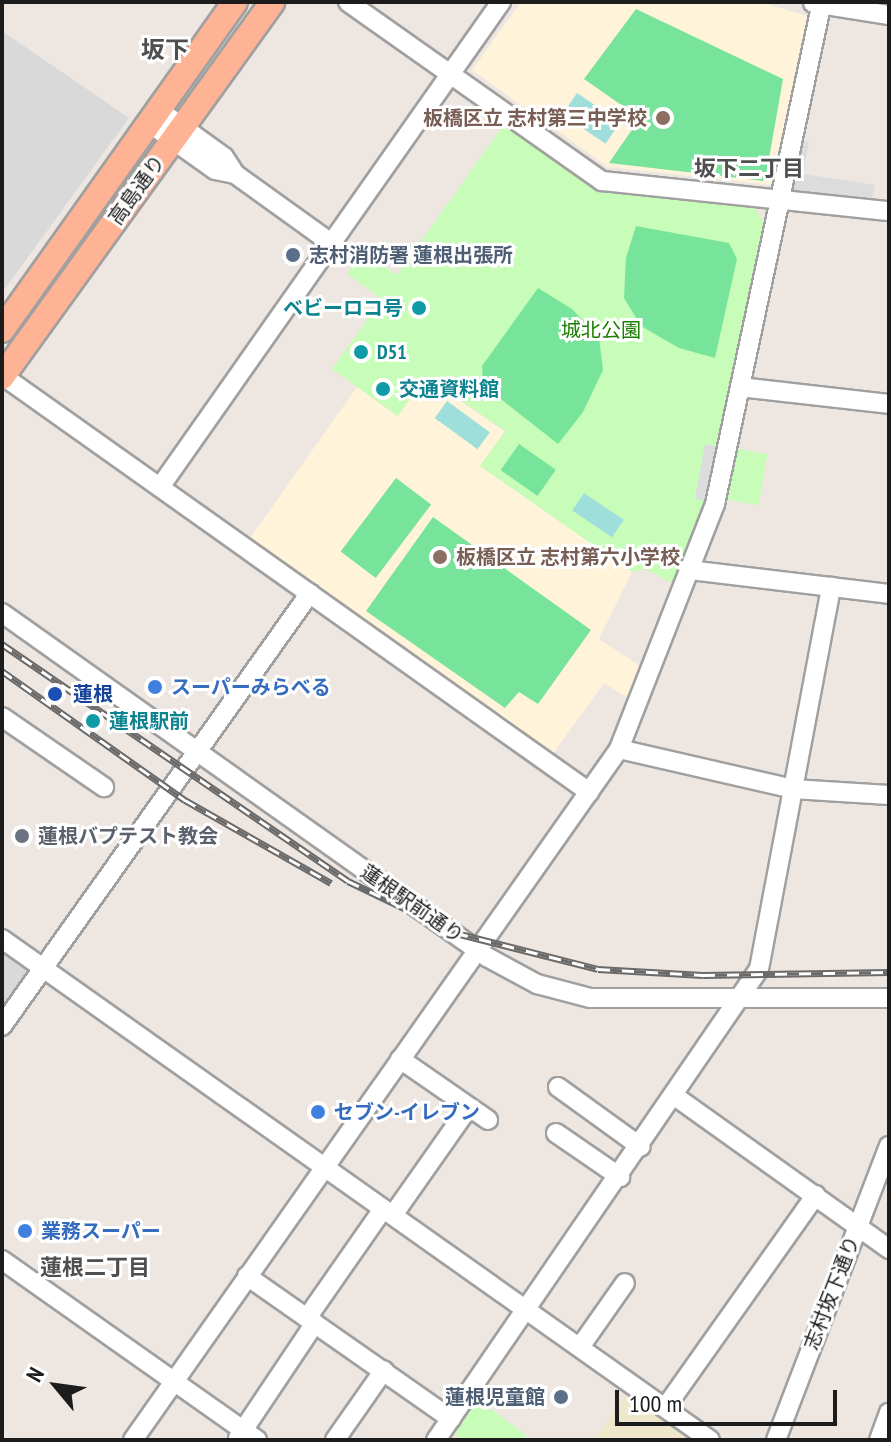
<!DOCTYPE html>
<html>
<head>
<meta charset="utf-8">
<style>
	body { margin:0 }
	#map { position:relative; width:891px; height:1442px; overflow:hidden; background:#eee6e1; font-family:"PT Sans Narrow","Noto Sans JP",sans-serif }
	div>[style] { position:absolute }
	.residential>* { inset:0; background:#dad9d9 }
	.education>* { inset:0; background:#fff4d9 }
	.farmland>* { inset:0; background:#efe7ca }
	.park>* { inset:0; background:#c7fdb9; transform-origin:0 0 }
	.pitch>* { inset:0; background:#78e49b; transform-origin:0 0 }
	.parking>* { inset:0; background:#dcdcdc }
	.water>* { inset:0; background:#9edfdc; transform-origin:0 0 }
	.roads { filter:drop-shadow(2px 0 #a0a0a0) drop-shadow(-2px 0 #a0a0a0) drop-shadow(0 2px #a0a0a0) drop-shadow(0 -2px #a0a0a0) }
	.minor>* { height:18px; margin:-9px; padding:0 9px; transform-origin:9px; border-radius:9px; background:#fff }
	.major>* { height:24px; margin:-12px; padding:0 12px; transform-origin:12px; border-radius:12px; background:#ffb395 }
	.rail>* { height:7px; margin-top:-3.5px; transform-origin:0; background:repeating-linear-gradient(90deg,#fff 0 12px,#6a6a6a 0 24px); box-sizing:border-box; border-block:2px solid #6a6a6a }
	.dots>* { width:22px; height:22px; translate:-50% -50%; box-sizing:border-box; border:4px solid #fff; border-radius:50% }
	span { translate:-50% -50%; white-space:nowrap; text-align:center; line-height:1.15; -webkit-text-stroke:6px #fff; paint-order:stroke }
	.education-label { font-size:20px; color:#785e54; font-weight:700 }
	.right { translate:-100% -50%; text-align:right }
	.left { translate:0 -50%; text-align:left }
	.street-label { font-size:20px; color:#1c1c1c }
	.service-label { font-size:20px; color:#4e5e75; font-weight:700 }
	.culture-label { font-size:20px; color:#0d838f; font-weight:700 }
	.park-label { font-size:20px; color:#1d8004 }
	.shop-label { font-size:20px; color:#366cbe; font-weight:700 }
	.transit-label { font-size:20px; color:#164399; font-weight:700 }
	.worship-label { font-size:20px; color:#5b616d; font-weight:700 }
	.neighbourhood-label { font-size:22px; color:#4f4f4f; font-weight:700 }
	.quarter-label { font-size:24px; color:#4f4f4f; font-weight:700 }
	.frame { position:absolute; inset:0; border:4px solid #1c1c1c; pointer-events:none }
	.north { position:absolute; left:16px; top:1346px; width:80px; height:80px; -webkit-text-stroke:6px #fff; paint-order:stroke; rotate:299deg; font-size:22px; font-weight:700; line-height:32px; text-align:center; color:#1c1c1c }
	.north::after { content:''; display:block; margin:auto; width:28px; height:36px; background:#1c1c1c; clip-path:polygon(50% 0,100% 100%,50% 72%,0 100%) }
	.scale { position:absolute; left:615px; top:1390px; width:222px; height:36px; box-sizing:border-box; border:4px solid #1c1c1c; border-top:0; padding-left:10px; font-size:24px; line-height:28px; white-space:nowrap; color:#1c1c1c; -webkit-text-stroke:6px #fff; paint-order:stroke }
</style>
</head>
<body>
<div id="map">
	<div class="residential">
		<i style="clip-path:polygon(2px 31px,129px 118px,2px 293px)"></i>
		<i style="clip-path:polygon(2px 949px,34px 972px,2px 1016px)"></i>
	</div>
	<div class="education">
		<i style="clip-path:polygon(521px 2px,760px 2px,807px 16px,771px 185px,608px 167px,472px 70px)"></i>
		<i style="clip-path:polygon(425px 376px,505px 432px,480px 466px,632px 572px,599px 639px,642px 667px,628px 698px,604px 683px,552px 755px,248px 541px,357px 387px,397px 416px)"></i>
	</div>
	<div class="farmland">
		<i style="clip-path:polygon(628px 1392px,696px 1440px,594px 1440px)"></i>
	</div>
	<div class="park">
		<i style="clip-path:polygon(505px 123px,597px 189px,753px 206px,768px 228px,705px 510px,676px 585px,645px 569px,632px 572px,480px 466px,505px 431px,426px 376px,398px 416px,332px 369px,382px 299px,347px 274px,362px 251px,397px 275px)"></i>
		<i style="left:733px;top:448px;width:35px;height:52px;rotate:10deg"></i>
		<i style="clip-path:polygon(473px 1396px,526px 1435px,523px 1440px,463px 1440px,450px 1431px)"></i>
	</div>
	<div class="pitch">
		<i style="clip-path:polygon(636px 9px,783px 79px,765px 181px,609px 163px,640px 118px,584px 79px)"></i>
		<i style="clip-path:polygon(636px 226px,729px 243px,737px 259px,715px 358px,679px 348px,641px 326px,624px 298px,626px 258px)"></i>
		<i style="clip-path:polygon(538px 288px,572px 309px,599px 337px,603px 370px,583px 412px,558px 444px,483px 385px,482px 366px)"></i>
		<i style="left:519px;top:444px;width:45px;height:32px;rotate:35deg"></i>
		<i style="left:396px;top:478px;width:44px;height:92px;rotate:37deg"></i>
		<i style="clip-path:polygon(433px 517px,591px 630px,538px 704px,519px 692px,505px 708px,366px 611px)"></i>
	</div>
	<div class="parking">
		<i style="clip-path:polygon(797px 140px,809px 142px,803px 174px,875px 185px,871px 201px,787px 191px)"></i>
		<i style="clip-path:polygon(705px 444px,719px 447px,707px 501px,695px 499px)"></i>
	</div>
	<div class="water">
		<i style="left:577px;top:93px;width:52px;height:26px;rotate:34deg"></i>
		<i style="left:447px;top:401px;width:53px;height:21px;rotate:36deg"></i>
		<i style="left:584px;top:493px;width:48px;height:21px;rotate:34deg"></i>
	</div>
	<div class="roads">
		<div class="minor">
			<i style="left:348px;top:2px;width:311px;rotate:35.2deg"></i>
			<i style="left:602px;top:181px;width:289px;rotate:6deg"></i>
			<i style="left:813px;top:3px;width:77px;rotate:9deg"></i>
			<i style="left:159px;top:110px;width:80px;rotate:35.9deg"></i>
			<i style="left:224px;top:157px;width:20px;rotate:57deg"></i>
			<i style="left:235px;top:174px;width:118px;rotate:35.7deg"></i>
			<i style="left:149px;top:123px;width:81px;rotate:35.5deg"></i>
			<i style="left:215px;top:170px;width:20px;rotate:11deg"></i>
			<i style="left:3px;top:376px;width:719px;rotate:35.37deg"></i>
			<i style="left:740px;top:387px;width:150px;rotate:6.5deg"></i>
			<i style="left:160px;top:487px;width:593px;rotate:-54.89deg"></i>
			<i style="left:689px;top:570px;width:201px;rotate:6.8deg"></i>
			<i style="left:2px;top:613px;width:595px;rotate:35.35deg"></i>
			<i style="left:487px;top:957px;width:57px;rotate:28.4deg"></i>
			<i style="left:537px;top:984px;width:55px;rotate:14.8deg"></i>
			<i style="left:590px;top:998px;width:299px"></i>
			<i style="left:2px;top:717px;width:124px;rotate:34.5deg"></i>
			<i style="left:619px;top:749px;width:179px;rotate:12.9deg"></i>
			<i style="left:793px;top:789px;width:96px;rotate:3.6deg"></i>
			<i style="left:2px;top:939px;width:867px;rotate:35.28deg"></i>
			<i style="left:2px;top:1026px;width:531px;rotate:-54.58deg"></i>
			<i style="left:400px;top:1059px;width:107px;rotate:34.7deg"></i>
			<i style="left:558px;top:1087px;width:102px;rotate:35.9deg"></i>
			<i style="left:676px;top:1097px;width:262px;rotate:35.5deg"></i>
			<i style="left:556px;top:1133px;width:78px;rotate:34.5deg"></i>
			<i style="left:393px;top:1215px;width:132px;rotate:-54.9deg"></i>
			<i style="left:2px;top:1260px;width:312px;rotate:35.2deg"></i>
			<i style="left:247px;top:1276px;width:249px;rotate:35deg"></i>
			<i style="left:307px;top:1318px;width:133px;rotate:-55.1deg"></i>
			<i style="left:580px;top:1347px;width:78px;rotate:-54.9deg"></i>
			<i style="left:665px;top:1408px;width:261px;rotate:-54.7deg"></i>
			<i style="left:238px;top:1438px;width:138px;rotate:-56.2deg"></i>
			<i style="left:133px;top:1440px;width:845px;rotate:-54.88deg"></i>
			<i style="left:619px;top:749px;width:263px;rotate:-68.6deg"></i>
			<i style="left:715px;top:504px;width:513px;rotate:-77.97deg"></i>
			<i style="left:335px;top:1440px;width:85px;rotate:-55deg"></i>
			<i style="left:436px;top:1440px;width:571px;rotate:-55.56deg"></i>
			<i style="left:759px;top:969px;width:389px;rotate:-79.3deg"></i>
			<i style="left:776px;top:1440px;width:315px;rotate:-69deg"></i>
			<i style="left:879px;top:1440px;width:29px;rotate:-70deg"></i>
		</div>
		<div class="major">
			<i style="left:2px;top:330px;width:402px;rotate:-54.6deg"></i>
			<i style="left:2px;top:377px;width:462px;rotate:-54.2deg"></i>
		</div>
	</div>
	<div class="rail">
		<i style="left:2px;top:644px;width:419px;rotate:34.4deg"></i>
		<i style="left:348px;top:881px;width:120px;rotate:25.7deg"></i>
		<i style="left:456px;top:933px;width:146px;rotate:14.2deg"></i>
		<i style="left:598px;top:969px;width:105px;rotate:3.3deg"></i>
		<i style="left:703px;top:975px;width:186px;rotate:-0.9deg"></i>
		<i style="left:2px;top:671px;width:224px;rotate:35.2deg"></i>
		<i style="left:185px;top:800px;width:168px;rotate:29.6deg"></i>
	</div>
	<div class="dots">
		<i style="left:663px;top:118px;background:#8d6e63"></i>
		<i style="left:293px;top:255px;background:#5c6f8a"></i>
		<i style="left:419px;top:308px;background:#0f9aa8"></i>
		<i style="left:361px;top:352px;background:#0f9aa8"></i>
		<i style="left:383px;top:389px;background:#0f9aa8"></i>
		<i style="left:440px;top:557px;background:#8d6e63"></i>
		<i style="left:155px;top:687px;background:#3f7fe0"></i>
		<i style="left:55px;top:694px;background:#1a4fb4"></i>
		<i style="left:93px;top:721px;background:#0f9aa8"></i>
		<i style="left:22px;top:836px;background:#6b7280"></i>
		<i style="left:318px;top:1112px;background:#3f7fe0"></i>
		<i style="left:25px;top:1231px;background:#3f7fe0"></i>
		<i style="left:561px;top:1397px;background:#5c6f8a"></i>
	</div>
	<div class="education-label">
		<span class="right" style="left:647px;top:118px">板橋区立 志村第三中学校</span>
		<span class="left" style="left:456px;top:557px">板橋区立 志村第六小学校</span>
	</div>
	<div class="street-label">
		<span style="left:137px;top:190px;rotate:-54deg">高島通り</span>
		<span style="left:412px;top:904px;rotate:35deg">蓮根駅前通り</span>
		<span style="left:832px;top:1293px;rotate:-69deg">志村坂下通り</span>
	</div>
	<div class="service-label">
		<span class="left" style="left:309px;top:255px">志村消防署 蓮根出張所</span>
		<span class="right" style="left:545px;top:1397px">蓮根児童館</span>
	</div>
	<div class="culture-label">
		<span class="right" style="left:403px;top:308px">ベビーロコ号</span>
		<span class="left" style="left:377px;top:352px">D51</span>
		<span class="left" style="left:399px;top:389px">交通資料館</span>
		<span class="left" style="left:109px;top:721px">蓮根駅前</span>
	</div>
	<div class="park-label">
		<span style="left:601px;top:330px">城北公園</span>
	</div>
	<div class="shop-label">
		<span class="left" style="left:171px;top:687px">スーパーみらべる</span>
		<span class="left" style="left:334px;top:1112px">セブン-イレブン</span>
		<span class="left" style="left:41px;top:1231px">業務スーパー</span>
	</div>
	<div class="transit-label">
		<span class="left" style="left:73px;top:694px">蓮根</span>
	</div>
	<div class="worship-label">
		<span class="left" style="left:38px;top:836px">蓮根バプテスト教会</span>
	</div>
	<div class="neighbourhood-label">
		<span style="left:749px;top:169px">坂下二丁目</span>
		<span style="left:95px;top:1268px">蓮根二丁目</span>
	</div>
	<div class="quarter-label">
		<span style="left:165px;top:50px">坂下</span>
	</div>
	<div class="frame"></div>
	<div class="north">N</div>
	<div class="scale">100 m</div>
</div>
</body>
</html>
